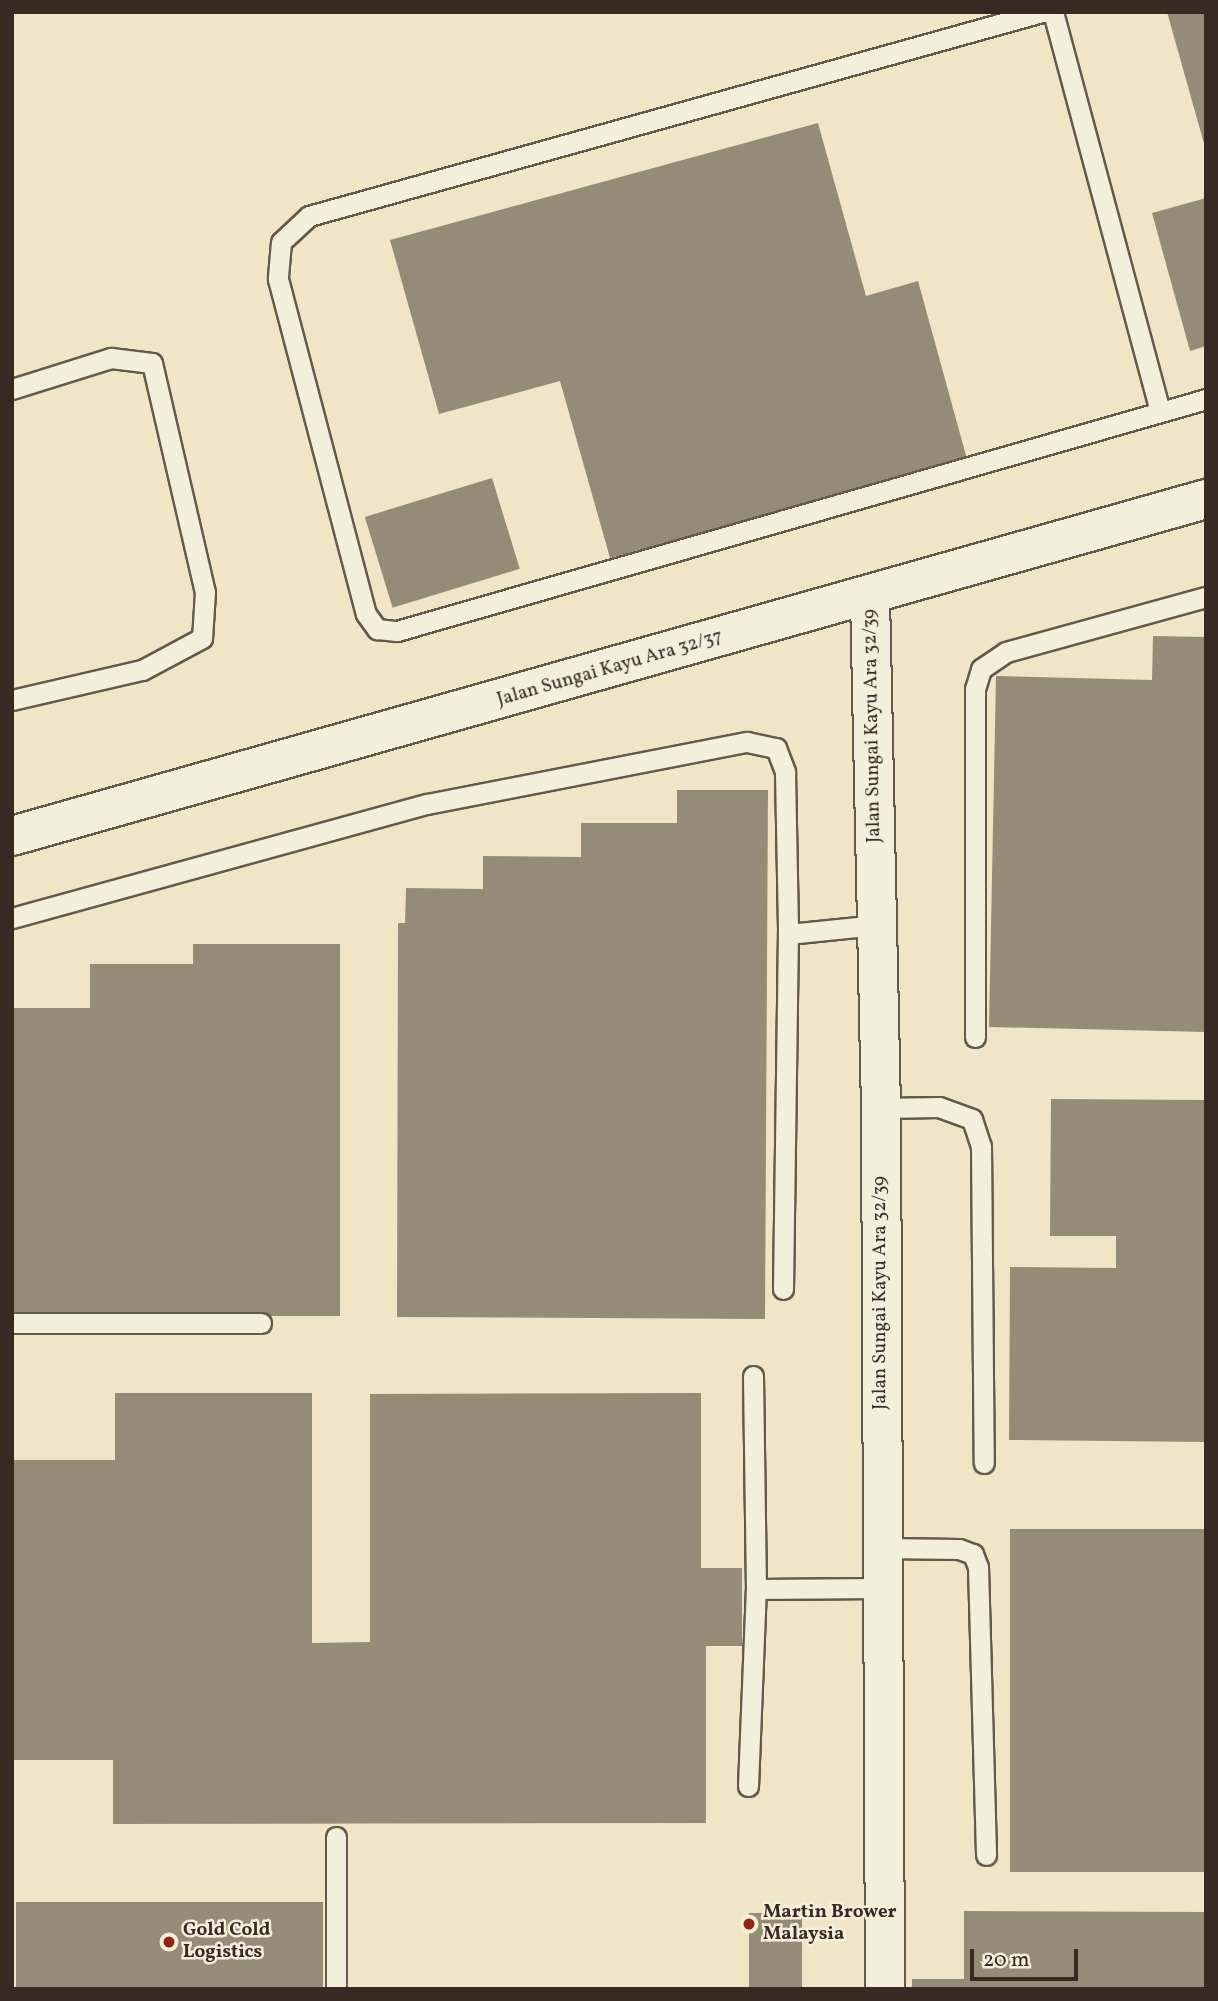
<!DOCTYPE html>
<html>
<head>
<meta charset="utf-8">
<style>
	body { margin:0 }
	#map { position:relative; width:1218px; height:2001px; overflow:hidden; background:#eee6c7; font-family:Vollkorn,serif }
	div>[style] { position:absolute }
	.building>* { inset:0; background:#958c78; transform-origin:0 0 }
	.roads { filter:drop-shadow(2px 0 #635a4b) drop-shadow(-2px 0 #635a4b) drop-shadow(0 2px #635a4b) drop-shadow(0 -2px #635a4b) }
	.lane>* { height:19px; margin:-9.5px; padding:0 9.5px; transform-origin:9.5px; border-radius:9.5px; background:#f4efdb }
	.street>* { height:38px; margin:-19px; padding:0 19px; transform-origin:19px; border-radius:19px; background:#f4efdb }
	.dots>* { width:19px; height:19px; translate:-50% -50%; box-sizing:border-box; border:4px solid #f4efdb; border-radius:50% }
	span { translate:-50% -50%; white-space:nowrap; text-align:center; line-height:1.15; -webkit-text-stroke:5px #f4efdb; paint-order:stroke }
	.street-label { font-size:19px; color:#352b22 }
	.poi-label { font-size:19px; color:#352b22; font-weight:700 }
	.left { translate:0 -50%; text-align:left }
	.frame { position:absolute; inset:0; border:14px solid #352b22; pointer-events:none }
	.scale { position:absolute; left:970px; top:1949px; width:108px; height:32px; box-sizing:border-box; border:4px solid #352b22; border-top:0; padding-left:9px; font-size:21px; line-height:24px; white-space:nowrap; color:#352b22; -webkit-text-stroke:5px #f4efdb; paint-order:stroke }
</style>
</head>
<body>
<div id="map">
	<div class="building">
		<i style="clip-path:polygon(1167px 12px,1206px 12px,1206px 147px,1205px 147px)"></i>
		<i style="clip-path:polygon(818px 123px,866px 296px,918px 281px,967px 459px,610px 558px,560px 381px,439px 414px,390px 240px)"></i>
		<i style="clip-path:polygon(1206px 198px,1206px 346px,1190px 351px,1152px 213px)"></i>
		<i style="left:492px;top:478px;width:95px;height:133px;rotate:73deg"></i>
		<i style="clip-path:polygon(1153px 636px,1206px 637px,1206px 1032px,989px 1027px,996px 676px,1152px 680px)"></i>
		<i style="clip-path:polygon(677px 790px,768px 790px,765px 1319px,397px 1317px,398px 923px,405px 923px,406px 888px,483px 889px,483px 856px,581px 857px,581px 823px,677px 823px)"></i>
		<i style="clip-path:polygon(193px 944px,340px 944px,340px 1316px,12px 1316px,12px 1008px,90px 1008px,90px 964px,193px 964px)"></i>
		<i style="clip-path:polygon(1051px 1099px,1206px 1100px,1206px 1442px,1009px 1440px,1010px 1267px,1116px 1268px,1116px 1236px,1050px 1236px)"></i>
		<i style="clip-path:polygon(115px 1393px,312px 1393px,312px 1643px,370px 1642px,370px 1394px,701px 1393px,701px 1568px,742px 1568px,742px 1646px,706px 1646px,706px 1823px,113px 1824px,113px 1760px,12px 1760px,12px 1460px,115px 1460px)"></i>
		<i style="left:1010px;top:1529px;width:196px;height:343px"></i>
		<i style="left:16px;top:1902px;width:307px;height:87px"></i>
		<i style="clip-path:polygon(964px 1911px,1206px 1912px,1206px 1989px,912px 1989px,912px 1979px,964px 1979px)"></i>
		<i style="left:749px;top:1913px;width:53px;height:76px"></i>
	</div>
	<div class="roads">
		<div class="lane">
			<i style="left:1042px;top:12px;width:761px;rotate:164.45deg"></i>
			<i style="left:309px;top:216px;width:38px;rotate:137deg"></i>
			<i style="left:281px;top:242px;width:37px;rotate:95deg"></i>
			<i style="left:278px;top:279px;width:346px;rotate:75.3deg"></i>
			<i style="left:366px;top:614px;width:19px;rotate:54deg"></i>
			<i style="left:377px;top:629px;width:20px;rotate:6deg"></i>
			<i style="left:397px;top:631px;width:842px;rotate:-16deg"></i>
			<i style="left:1053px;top:12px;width:414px;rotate:75deg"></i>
			<i style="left:12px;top:389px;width:104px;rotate:-17.4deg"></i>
			<i style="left:111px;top:358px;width:41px;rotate:7deg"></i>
			<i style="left:152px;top:363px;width:235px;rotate:77deg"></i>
			<i style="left:205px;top:592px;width:46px;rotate:93.7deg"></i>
			<i style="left:202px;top:638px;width:68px;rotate:151.9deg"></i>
			<i style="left:142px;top:670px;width:133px;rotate:167deg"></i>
			<i style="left:12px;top:918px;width:430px;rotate:-15.4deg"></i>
			<i style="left:427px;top:804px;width:326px;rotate:-11deg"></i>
			<i style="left:747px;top:742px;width:30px;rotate:12deg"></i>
			<i style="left:776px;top:748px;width:26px;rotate:69deg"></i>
			<i style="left:785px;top:772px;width:162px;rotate:88.9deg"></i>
			<i style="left:975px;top:1037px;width:348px;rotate:-90deg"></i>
			<i style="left:975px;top:689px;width:21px;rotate:-73deg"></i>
			<i style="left:981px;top:669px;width:30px;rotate:-34deg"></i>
			<i style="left:1006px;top:652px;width:207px;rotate:-15.4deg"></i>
			<i style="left:881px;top:1108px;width:58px;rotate:-1deg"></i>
			<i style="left:939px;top:1107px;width:35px;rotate:20deg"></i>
			<i style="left:972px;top:1119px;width:28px;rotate:72deg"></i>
			<i style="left:981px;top:1146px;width:317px;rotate:89.5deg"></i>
			<i style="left:783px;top:1289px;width:355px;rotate:-89.2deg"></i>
			<i style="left:788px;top:934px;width:88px;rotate:-5.8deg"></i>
			<i style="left:12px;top:1323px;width:249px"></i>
			<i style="left:753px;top:1376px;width:213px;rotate:89.2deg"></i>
			<i style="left:881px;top:1548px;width:78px;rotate:0.7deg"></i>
			<i style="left:959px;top:1549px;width:15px;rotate:20deg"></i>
			<i style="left:973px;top:1554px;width:14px;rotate:69deg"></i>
			<i style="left:978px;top:1567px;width:288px;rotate:88.4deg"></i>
			<i style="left:748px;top:1786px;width:197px;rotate:-87.7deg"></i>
			<i style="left:756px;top:1589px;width:125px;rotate:-0.5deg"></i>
			<i style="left:336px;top:1837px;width:152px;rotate:90deg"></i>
		</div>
		<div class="street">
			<i style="left:870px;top:597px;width:511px;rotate:88.77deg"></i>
			<i style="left:881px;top:1108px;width:881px;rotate:89.74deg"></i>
			<i style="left:12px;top:836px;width:1241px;rotate:-15.76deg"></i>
		</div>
	</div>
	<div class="dots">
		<i style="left:749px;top:1924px;background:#8f2418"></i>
		<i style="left:169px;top:1942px;background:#8f2418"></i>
	</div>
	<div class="street-label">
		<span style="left:610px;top:669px;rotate:-16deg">Jalan Sungai Kayu Ara 32/37</span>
		<span style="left:873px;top:726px;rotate:-91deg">Jalan Sungai Kayu Ara 32/39</span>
		<span style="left:881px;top:1293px;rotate:-90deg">Jalan Sungai Kayu Ara 32/39</span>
	</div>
	<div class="poi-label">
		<span class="left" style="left:763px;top:1924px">Martin Brower<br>Malaysia</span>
		<span class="left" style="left:183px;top:1942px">Gold Cold<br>Logistics</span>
	</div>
	<div class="frame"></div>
	<div class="scale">20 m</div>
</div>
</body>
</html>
